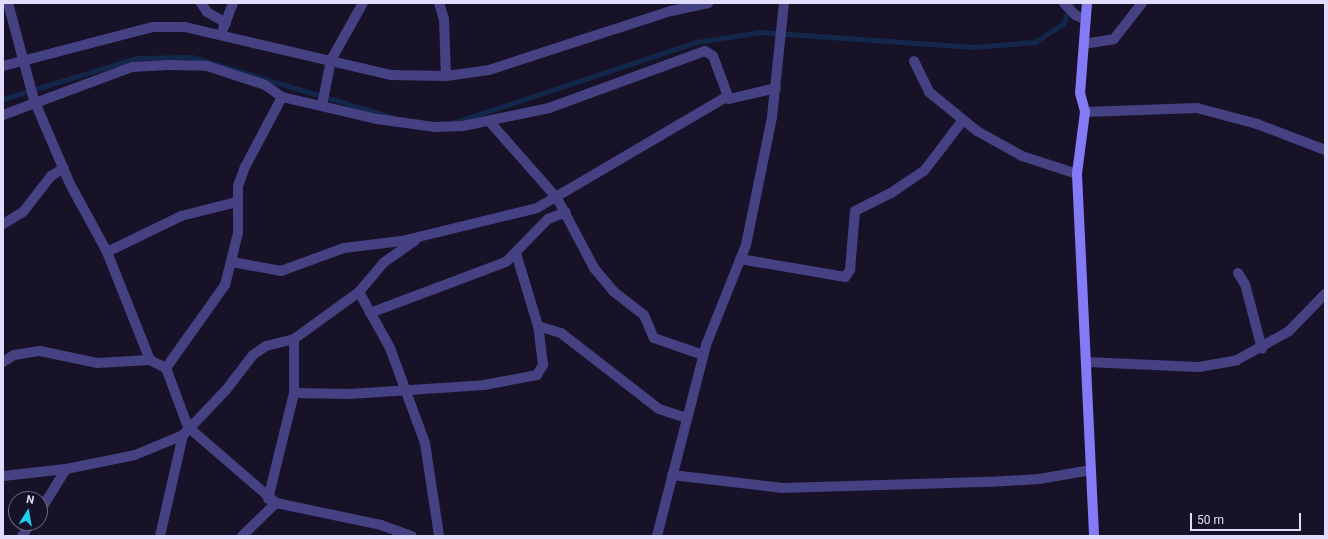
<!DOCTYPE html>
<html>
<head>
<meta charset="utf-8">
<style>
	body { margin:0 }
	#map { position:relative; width:1328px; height:539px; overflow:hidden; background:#171228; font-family:Roboto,sans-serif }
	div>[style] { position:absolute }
	.stream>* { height:4.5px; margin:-2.25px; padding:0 2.25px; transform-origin:2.25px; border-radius:2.25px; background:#13274b }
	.minor>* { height:10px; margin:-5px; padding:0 5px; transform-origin:5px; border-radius:5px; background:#464183 }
	.tertiary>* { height:10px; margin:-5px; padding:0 5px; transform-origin:5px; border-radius:5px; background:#464183 }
	.secondary>* { height:10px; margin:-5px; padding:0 5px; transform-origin:5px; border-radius:5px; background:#827bf5 }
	span { translate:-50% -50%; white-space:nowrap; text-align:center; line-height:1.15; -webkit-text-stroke:3.5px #171228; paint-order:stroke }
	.frame { position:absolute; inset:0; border:4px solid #e1dcfc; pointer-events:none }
	.north { position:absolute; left:8px; top:491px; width:40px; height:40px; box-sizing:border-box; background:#171228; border:1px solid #68637d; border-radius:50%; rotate:11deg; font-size:11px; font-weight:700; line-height:16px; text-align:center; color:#e1dcfc }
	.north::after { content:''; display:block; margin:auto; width:14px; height:18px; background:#18d1ed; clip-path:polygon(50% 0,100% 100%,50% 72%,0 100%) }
	.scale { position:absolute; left:1190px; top:513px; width:111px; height:18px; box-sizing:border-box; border:2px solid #e1dcfc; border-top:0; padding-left:5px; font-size:12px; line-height:14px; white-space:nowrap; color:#e1dcfc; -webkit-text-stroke:3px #171228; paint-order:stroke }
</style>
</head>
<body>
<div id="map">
	<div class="stream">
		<i style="left:3px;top:99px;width:140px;rotate:-17deg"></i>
		<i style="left:137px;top:58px;width:55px;rotate:-1deg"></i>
		<i style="left:192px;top:57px;width:209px;rotate:16.7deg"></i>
		<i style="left:453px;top:123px;width:257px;rotate:-18.4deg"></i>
		<i style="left:697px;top:42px;width:64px;rotate:-9deg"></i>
		<i style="left:760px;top:32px;width:214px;rotate:4deg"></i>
		<i style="left:973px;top:47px;width:62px;rotate:-4.6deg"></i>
		<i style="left:1035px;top:42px;width:33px;rotate:-33deg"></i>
		<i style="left:1063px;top:24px;width:23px;rotate:-67deg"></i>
	</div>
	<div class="minor">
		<i style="left:8px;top:3px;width:100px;rotate:75deg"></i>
		<i style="left:34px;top:100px;width:91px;rotate:66.8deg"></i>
		<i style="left:70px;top:184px;width:77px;rotate:61.4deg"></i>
		<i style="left:107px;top:252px;width:116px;rotate:68.3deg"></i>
		<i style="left:150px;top:360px;width:18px;rotate:27deg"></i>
		<i style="left:166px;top:368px;width:63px;rotate:69.6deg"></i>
		<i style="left:188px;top:427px;width:116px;rotate:40.8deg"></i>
		<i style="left:276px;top:503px;width:107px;rotate:11.8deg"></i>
		<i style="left:381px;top:525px;width:33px;rotate:20deg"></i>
		<i style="left:201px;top:3px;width:11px;rotate:56deg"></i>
		<i style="left:207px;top:12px;width:22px;rotate:30deg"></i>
		<i style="left:439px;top:3px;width:17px;rotate:73deg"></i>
		<i style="left:444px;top:19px;width:57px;rotate:88deg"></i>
		<i style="left:1064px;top:3px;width:16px;rotate:47deg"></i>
		<i style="left:1075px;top:15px;width:11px;rotate:22deg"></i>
		<i style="left:223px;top:29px;width:28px;rotate:-69deg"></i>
		<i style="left:1084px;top:44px;width:30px;rotate:-9deg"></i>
		<i style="left:1114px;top:39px;width:46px;rotate:-52.1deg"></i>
		<i style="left:914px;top:61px;width:34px;rotate:64deg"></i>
		<i style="left:929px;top:92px;width:62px;rotate:39.1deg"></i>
		<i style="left:977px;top:131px;width:51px;rotate:29.1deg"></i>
		<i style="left:1022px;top:156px;width:58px;rotate:18.1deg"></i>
		<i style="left:3px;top:66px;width:155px;rotate:-14.6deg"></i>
		<i style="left:153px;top:27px;width:32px"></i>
		<i style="left:185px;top:27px;width:212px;rotate:13.1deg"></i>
		<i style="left:391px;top:75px;width:55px;rotate:1deg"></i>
		<i style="left:446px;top:76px;width:43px;rotate:-7.9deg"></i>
		<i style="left:489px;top:70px;width:191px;rotate:-18deg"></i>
		<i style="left:671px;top:11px;width:38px;rotate:-12deg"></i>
		<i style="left:322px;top:105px;width:46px;rotate:-78.7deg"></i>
		<i style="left:331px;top:60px;width:65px;rotate:-60.7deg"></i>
		<i style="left:1085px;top:112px;width:112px;rotate:-2deg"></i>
		<i style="left:1197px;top:108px;width:62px;rotate:14.9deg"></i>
		<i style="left:1257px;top:124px;width:73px;rotate:20.9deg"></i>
		<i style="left:3px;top:115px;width:138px;rotate:-20.4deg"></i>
		<i style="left:132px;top:67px;width:36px;rotate:-3deg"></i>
		<i style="left:168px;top:65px;width:39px;rotate:1deg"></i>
		<i style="left:207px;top:66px;width:61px;rotate:18.1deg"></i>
		<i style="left:265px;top:85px;width:21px;rotate:35deg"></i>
		<i style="left:282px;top:97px;width:98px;rotate:13deg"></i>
		<i style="left:377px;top:119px;width:59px;rotate:7.9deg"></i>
		<i style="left:435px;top:127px;width:28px;rotate:-2deg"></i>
		<i style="left:463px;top:126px;width:88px;rotate:-11.8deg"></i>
		<i style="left:549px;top:108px;width:166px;rotate:-20.1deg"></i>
		<i style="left:705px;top:51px;width:9px;rotate:32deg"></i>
		<i style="left:713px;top:56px;width:46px;rotate:69.6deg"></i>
		<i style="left:729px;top:99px;width:48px;rotate:-13.2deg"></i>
		<i style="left:489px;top:121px;width:103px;rotate:48.6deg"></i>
		<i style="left:557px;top:198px;width:79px;rotate:62.1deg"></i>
		<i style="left:594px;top:268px;width:30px;rotate:50deg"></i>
		<i style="left:613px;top:291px;width:39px;rotate:38deg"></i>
		<i style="left:644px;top:315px;width:25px;rotate:67deg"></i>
		<i style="left:654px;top:338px;width:52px;rotate:19.1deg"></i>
		<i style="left:3px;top:224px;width:23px;rotate:-31deg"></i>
		<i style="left:23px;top:212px;width:46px;rotate:-52.1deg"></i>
		<i style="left:51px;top:176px;width:15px;rotate:-32deg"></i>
		<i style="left:107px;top:252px;width:82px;rotate:-25.9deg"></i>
		<i style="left:181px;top:216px;width:58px;rotate:-14deg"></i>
		<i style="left:740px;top:259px;width:107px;rotate:9.7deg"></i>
		<i style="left:845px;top:277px;width:9px;rotate:-54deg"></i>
		<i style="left:850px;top:270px;width:59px;rotate:-85.2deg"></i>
		<i style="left:855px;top:211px;width:40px;rotate:-26.6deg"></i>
		<i style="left:891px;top:193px;width:40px;rotate:-34deg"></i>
		<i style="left:924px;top:171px;width:64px;rotate:-52.6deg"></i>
		<i style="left:232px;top:262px;width:50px;rotate:10.4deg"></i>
		<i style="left:281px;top:271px;width:67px;rotate:-20.1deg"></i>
		<i style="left:344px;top:248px;width:58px;rotate:-6.9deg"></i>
		<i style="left:402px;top:241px;width:139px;rotate:-13.7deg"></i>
		<i style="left:537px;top:208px;width:219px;rotate:-30.4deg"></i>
		<i style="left:1238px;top:273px;width:13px;rotate:58deg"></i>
		<i style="left:1245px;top:284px;width:67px;rotate:75.3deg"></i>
		<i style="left:359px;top:292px;width:64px;rotate:61deg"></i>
		<i style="left:390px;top:348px;width:101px;rotate:69.8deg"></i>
		<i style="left:425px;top:443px;width:94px;rotate:81.4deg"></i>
		<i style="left:370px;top:313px;width:145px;rotate:-20.6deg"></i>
		<i style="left:506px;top:262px;width:60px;rotate:-45.7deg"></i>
		<i style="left:548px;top:219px;width:19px;rotate:-21deg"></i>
		<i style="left:538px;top:326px;width:24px;rotate:17deg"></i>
		<i style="left:561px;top:333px;width:124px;rotate:37.8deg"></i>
		<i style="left:659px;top:409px;width:29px;rotate:18deg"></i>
		<i style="left:3px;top:362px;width:13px;rotate:-32deg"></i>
		<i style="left:14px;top:355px;width:26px;rotate:-9deg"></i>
		<i style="left:40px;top:351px;width:58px;rotate:11.9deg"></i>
		<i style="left:97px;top:363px;width:53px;rotate:-3.2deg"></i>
		<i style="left:1086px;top:362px;width:113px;rotate:2.5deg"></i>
		<i style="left:1199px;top:367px;width:39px;rotate:-10deg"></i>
		<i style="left:1237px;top:360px;width:60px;rotate:-29.1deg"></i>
		<i style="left:1289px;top:331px;width:52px;rotate:-45.8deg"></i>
		<i style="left:166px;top:368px;width:102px;rotate:-54.6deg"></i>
		<i style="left:225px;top:285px;width:54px;rotate:-76deg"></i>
		<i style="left:238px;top:233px;width:47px;rotate:-90deg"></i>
		<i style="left:238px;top:186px;width:20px;rotate:-70deg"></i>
		<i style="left:245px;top:167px;width:79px;rotate:-62.1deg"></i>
		<i style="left:294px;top:393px;width:56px;rotate:1deg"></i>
		<i style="left:350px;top:394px;width:134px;rotate:-3.8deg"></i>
		<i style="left:484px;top:385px;width:54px;rotate:-10.7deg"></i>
		<i style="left:537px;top:375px;width:12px;rotate:-59deg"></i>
		<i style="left:543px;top:365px;width:39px;rotate:-97deg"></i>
		<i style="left:538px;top:326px;width:76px;rotate:-106.8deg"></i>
		<i style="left:672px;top:475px;width:111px;rotate:6.7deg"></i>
		<i style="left:782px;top:488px;width:207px;rotate:-1.7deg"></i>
		<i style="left:989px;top:482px;width:50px;rotate:-3.4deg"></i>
		<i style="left:1039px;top:479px;width:53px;rotate:-9.8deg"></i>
		<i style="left:3px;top:476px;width:63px;rotate:-6.3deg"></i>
		<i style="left:66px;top:469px;width:70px;rotate:-11.5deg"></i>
		<i style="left:135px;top:455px;width:52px;rotate:-22.6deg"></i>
		<i style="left:183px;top:435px;width:62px;rotate:-46.3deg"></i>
		<i style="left:226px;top:390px;width:44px;rotate:-52.4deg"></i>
		<i style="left:253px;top:355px;width:16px;rotate:-35deg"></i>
		<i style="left:266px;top:346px;width:29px;rotate:-14deg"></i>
		<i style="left:294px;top:339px;width:80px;rotate:-35.9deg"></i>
		<i style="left:359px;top:292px;width:38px;rotate:-50deg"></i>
		<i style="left:383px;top:263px;width:39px;rotate:-35deg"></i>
		<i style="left:268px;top:499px;width:109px;rotate:-76.2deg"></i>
		<i style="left:294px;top:393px;width:54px;rotate:-90deg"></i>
		<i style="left:40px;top:511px;width:49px;rotate:-58.2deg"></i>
		<i style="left:22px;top:536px;width:16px;rotate:-55deg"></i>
		<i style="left:160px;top:536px;width:104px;rotate:-77.2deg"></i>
		<i style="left:242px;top:536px;width:47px;rotate:-44.1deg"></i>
	</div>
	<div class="tertiary">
		<i style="left:657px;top:536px;width:197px;rotate:-75.6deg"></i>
		<i style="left:706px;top:345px;width:108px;rotate:-68.2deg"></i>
		<i style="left:746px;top:245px;width:131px;rotate:-78.5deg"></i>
		<i style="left:772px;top:117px;width:115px;rotate:-84deg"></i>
	</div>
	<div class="secondary">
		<i style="left:1087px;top:3px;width:90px;rotate:94.4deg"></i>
		<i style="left:1080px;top:93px;width:20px;rotate:75deg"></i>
		<i style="left:1085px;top:112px;width:63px;rotate:97.4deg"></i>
		<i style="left:1077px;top:174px;width:362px;rotate:87.3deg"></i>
	</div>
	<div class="frame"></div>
	<div class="north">N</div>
	<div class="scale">50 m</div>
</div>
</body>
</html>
